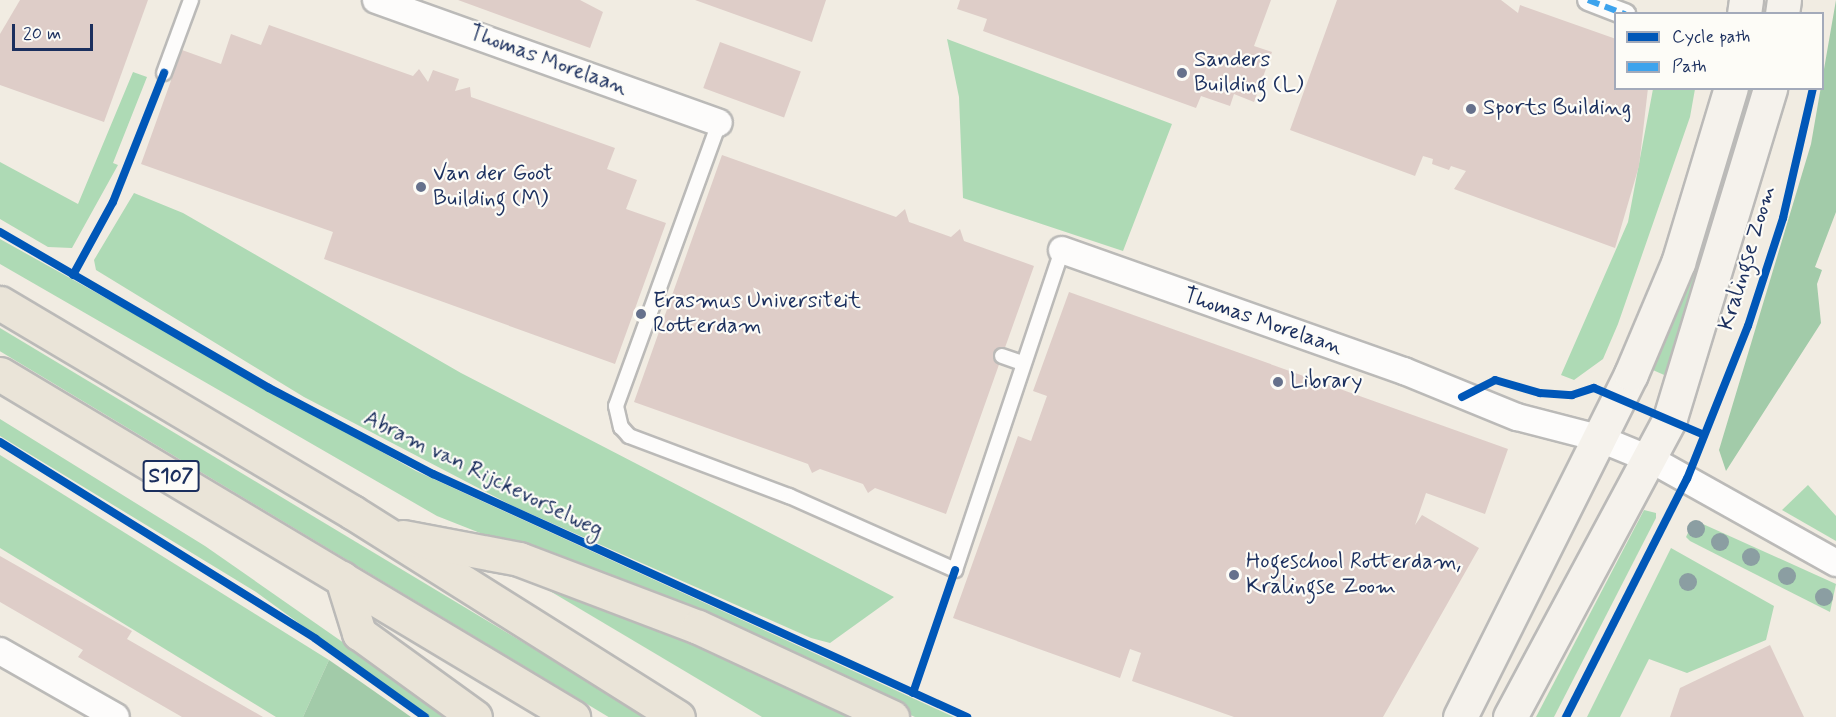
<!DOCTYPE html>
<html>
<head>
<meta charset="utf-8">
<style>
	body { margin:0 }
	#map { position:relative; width:1836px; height:717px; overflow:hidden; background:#f1ece2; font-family:Mynerve,sans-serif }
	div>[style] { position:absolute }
	.green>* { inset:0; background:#aedab5; transform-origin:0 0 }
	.forest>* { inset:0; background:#a2cba9 }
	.building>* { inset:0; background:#decdc8; transform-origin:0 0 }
	.roads { filter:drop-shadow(2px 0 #bbbab8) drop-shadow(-2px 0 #bbbab8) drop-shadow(0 2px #bbbab8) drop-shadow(0 -2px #bbbab8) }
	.service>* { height:14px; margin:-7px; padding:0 7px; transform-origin:7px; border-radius:7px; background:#fdfcfb }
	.pedestrian>* { height:20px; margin:-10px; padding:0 10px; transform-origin:10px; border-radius:10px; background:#fdfcfb }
	.minor>* { height:26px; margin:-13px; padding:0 13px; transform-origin:13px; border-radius:13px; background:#fdfcfb }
	.secondary>* { height:33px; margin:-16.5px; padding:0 16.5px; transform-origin:16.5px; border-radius:16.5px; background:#f5f2ec }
	.primary>* { height:33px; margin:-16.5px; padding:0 16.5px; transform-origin:16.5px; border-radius:16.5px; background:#eae4d8 }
	.quiet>* { height:6px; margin-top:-3px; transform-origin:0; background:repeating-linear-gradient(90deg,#3da3ed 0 12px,transparent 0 18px) }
	.cycleway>* { height:8px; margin:-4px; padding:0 4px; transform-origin:4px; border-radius:4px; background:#0057b8 }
	.trees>* { width:18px; height:18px; margin:-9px; border-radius:50%; background:#8b9ea2 }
	.dots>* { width:16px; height:16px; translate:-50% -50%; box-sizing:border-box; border:3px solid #fdfcf7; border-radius:50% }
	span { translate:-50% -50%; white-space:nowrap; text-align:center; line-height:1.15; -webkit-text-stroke:4.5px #fdfcf7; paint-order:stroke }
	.shield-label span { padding:2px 4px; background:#fdfcf7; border:2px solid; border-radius:4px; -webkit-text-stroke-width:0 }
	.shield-label { font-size:21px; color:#1b2f5e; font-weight:700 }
	.poi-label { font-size:22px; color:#1b2f5e }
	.left { translate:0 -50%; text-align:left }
	.street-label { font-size:22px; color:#1b2f5e }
	.legend { position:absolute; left:1614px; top:12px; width:210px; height:78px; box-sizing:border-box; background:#fdfcf7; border:2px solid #a3aaba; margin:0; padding:8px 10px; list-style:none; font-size:18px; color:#1b2f5e }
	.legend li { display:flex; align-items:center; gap:12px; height:30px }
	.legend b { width:30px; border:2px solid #a3aaba }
	.scale { position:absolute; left:12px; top:24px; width:81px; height:27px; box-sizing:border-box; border:3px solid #1b2f5e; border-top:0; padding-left:8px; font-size:18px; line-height:21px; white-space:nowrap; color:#1b2f5e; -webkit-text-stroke:4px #fdfcf7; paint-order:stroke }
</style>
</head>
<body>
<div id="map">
	<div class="green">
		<i style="clip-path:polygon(947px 39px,1172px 124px,1123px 251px,963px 198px,959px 97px)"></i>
		<i style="clip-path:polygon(133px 72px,147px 77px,113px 163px,118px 165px,72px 248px,48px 247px,0 219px,0 162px,78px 204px)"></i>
		<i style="clip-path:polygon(1653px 89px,1695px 89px,1690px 117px,1618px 324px,1603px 359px,1574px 380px,1561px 375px,1628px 222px)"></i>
		<i style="clip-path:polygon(1741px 89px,1753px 89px,1671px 378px,1646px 367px)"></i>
		<i style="clip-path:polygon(134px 193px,183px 213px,461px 373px,894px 597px,830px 643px,811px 638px,513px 506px,304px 397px,96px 270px,94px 260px)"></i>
		<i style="clip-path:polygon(0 239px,416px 471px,954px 717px,915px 717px,700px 620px,437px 516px,0 264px)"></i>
		<i style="left:0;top:328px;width:758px;height:20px;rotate:31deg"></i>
		<i style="clip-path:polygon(0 419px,205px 546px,450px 717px,428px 717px,256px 592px,0 436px)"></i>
		<i style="clip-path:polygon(0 455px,329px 660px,303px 717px,276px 717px,0 548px)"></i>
		<i style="clip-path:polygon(1808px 485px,1836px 516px,1836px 541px,1782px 510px)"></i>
		<i style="clip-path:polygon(1644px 510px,1656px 513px,1656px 518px,1554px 717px,1536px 717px)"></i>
		<i style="clip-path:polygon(1694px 520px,1836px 584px,1830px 612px,1690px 541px,1686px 537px)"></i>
		<i style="clip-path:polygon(1671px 548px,1774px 606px,1766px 640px,1687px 673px,1649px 659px,1620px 717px,1587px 717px)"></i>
		<i style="clip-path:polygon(533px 581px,615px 608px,865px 717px,762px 717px)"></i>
	</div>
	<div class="forest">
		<i style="clip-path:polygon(1836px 0,1836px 212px,1815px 267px,1822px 270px,1817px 284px,1821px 323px,1726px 471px,1719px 450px,1811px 144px)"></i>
		<i style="clip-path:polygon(329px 660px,361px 682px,411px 717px,303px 717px)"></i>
	</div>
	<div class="building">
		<i style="clip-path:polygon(20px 0,148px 0,104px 122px,0 85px,0 34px)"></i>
		<i style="clip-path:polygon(458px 0,580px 0,603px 12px,590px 48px)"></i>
		<i style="clip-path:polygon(695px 0,826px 0,812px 42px)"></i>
		<i style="clip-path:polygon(960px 0,1271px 0,1254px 46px,1272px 52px,1254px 102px,1234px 94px,1230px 106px,1201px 96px,1196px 108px,983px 31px,987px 19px,957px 9px)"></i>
		<i style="clip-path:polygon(1337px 0,1501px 0,1518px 13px,1520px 5px,1616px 39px,1616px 88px,1648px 88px,1639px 166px,1615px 248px,1454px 189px,1466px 171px,1451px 166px,1449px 170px,1432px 164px,1433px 159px,1423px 156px,1415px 176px,1290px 130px)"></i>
		<i style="clip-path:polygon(269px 25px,413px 76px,419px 69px,428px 82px,433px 70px,459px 79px,455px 91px,470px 87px,471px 97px,615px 148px,607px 169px,637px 180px,626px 209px,666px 223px,615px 364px,324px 259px,333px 232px,141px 164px,182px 50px,221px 64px,231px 34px,261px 45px)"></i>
		<i style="left:720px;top:42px;width:86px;height:49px;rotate:20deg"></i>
		<i style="clip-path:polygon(722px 155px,896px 217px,905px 209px,909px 222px,951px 237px,960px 229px,964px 241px,1034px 266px,946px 514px,875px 488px,868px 493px,863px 484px,820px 469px,812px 473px,808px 464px,634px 402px)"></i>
		<i style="clip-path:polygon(1069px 292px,1508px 449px,1485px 514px,1426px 493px,1415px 525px,1422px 515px,1479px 548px,1383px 717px,1234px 717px,1132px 681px,1141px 653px,1130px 649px,1120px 678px,953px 618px,1018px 436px,1031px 441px,1047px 396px,1033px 391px)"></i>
		<i style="clip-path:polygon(0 556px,132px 631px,127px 639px,263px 717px,182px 717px,78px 657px,83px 650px,0 602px)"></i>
		<i style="clip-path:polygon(1770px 645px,1804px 717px,1670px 717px,1680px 688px)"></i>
	</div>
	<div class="roads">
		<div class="service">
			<i style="left:164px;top:73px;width:78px;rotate:-69.7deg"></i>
			<i style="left:719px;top:123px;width:301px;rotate:110deg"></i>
			<i style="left:616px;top:406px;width:22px;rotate:77deg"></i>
			<i style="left:621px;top:427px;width:12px;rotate:48deg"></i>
			<i style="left:629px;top:436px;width:171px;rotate:20.6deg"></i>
			<i style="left:789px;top:496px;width:182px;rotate:24deg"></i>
			<i style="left:955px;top:570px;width:337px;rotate:-71.5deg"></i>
			<i style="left:1002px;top:356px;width:21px;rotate:19deg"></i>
		</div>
		<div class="pedestrian">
			<i style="left:1588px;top:0;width:40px;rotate:21deg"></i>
		</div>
		<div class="minor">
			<i style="left:376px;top:0;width:364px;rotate:19.7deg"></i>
			<i style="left:1062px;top:250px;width:363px;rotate:19.5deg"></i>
			<i style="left:1404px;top:371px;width:122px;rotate:22.2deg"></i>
			<i style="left:1517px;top:417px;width:84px;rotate:14.5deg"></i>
			<i style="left:1598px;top:438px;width:58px;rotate:22.2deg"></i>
			<i style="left:1652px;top:460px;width:211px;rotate:29.2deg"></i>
			<i style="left:0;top:651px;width:133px;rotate:29.6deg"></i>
		</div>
		<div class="secondary">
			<i style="left:1744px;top:14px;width:14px;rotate:-82deg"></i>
			<i style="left:1782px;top:14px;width:14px;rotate:-82deg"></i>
			<i style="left:1460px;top:717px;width:383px;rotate:-63.5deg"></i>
			<i style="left:1631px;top:374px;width:121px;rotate:-67.1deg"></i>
			<i style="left:1678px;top:263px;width:183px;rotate:-73.2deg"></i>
			<i style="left:1510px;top:717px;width:339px;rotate:-61.8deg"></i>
			<i style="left:1670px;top:418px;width:345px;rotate:-73.1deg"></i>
		</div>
		<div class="primary">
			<i style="left:0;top:303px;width:409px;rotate:30.7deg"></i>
			<i style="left:352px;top:512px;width:385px;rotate:32.2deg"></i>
			<i style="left:0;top:374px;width:668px;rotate:30.9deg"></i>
			<i style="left:403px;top:537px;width:118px;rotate:10.7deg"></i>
			<i style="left:519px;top:559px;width:191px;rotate:20.8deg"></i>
			<i style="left:698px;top:627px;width:214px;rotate:24.9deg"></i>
			<i style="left:342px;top:578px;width:58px;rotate:72.8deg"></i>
			<i style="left:359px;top:633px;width:143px;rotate:35.9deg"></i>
		</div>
	</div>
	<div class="quiet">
		<i style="left:1588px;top:0;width:40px;rotate:21deg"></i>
	</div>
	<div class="cycleway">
		<i style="left:0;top:232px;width:311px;rotate:30.1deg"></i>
		<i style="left:269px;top:388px;width:185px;rotate:27.7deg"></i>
		<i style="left:433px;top:474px;width:587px;rotate:24.47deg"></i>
		<i style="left:73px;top:275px;width:83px;rotate:-61.3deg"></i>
		<i style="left:113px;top:202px;width:139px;rotate:-68.4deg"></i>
		<i style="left:1462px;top:397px;width:37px;rotate:-27deg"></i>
		<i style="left:1495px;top:380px;width:47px;rotate:16.1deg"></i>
		<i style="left:1540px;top:393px;width:32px;rotate:4deg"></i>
		<i style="left:1572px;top:395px;width:23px;rotate:-18deg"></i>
		<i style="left:1594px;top:388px;width:117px;rotate:23.1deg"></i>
		<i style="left:0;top:442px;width:372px;rotate:31.9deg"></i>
		<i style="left:316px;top:639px;width:134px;rotate:35.6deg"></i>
		<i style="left:913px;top:693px;width:130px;rotate:-71.1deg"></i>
		<i style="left:1566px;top:717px;width:267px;rotate:-63.1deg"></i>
		<i style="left:1687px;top:479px;width:165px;rotate:-68.3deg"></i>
		<i style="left:1748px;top:326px;width:114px;rotate:-72deg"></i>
		<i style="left:1783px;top:218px;width:133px;rotate:-77deg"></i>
	</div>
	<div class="trees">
		<i style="left:1696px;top:529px"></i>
		<i style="left:1720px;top:542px"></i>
		<i style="left:1751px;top:557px"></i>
		<i style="left:1787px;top:576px"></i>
		<i style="left:1688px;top:582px"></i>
		<i style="left:1824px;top:597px"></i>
	</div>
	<div class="dots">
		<i style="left:1182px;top:73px;background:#66718c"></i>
		<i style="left:1471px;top:109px;background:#66718c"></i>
		<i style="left:421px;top:187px;background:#66718c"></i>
		<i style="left:641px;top:314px;background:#66718c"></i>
		<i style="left:1278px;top:382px;background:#66718c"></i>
		<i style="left:1234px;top:575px;background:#66718c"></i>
	</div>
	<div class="shield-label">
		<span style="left:171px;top:476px">S107</span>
	</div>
	<div class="poi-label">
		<span class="left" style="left:1194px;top:73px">Sanders<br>Building (L)</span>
		<span class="left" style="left:1483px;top:109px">Sports Building</span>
		<span class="left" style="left:433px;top:187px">Van der Goot<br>Building (M)</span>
		<span class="left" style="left:653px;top:314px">Erasmus Universiteit<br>Rotterdam</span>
		<span class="left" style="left:1290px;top:382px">Library</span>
		<span class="left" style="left:1246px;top:575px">Hogeschool Rotterdam,<br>Kralingse Zoom</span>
	</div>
	<div class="street-label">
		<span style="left:548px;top:61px;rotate:20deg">Thomas Morelaan</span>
		<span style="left:1748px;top:258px;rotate:-73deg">Kralingse Zoom</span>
		<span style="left:1263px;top:322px;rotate:19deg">Thomas Morelaan</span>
		<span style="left:483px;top:475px;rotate:26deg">Abram van Rijckevorselweg</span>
	</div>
	<ul class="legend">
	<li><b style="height:8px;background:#0057b8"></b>Cycle path</li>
	<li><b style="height:8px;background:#3da3ed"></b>Path</li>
	</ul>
	<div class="scale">20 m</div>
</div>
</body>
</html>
